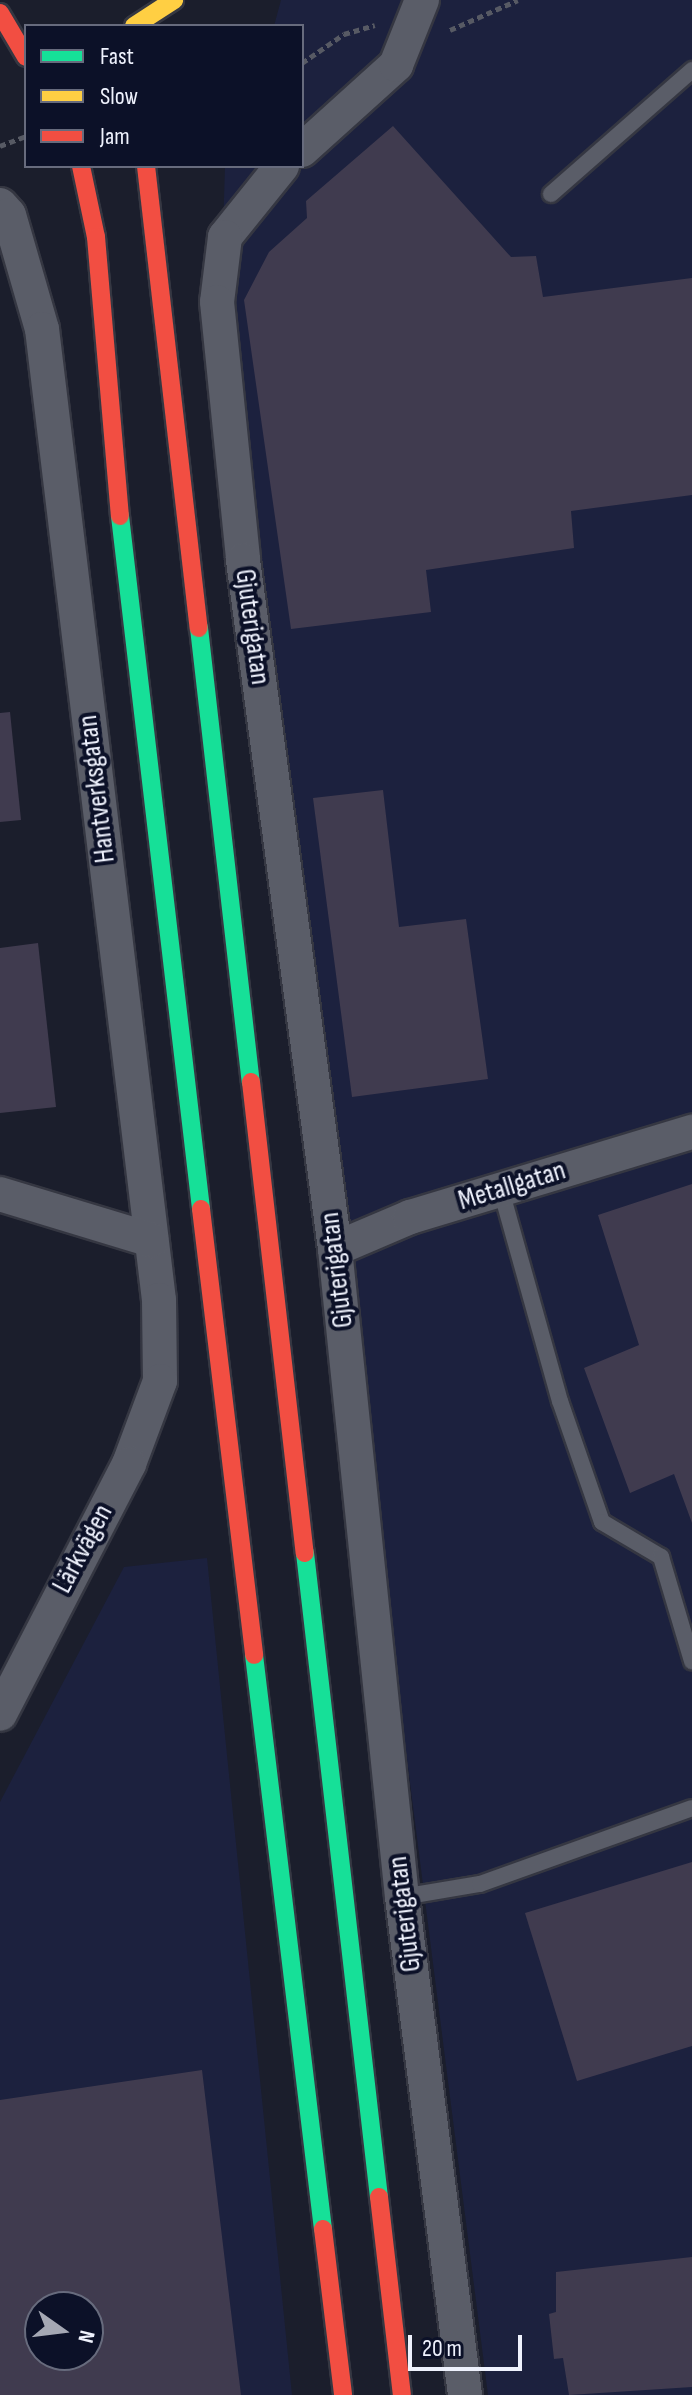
<!DOCTYPE html>
<html>
<head>
<meta charset="utf-8">
<style>
	body { margin:0 }
	#map { position:relative; width:692px; height:2395px; overflow:hidden; background:#1b1e2c; font-family:"Sofia Sans Condensed",sans-serif }
	div>[style] { position:absolute }
	.built>* { inset:0; background:#1c213e }
	.building>* { inset:0; background:#403b4f }
	.path>* { height:5px; margin-top:-2.5px; transform-origin:0; background:repeating-linear-gradient(90deg,#575a64 0 6px,transparent 0 10px) }
	.roads { filter:drop-shadow(2px 0 #353742) drop-shadow(-2px 0 #353742) drop-shadow(0 2px #353742) drop-shadow(0 -2px #353742) }
	.lane>* { height:16px; margin:-8px; padding:0 8px; transform-origin:8px; border-radius:8px; background:#5a5d68 }
	.street>* { height:34px; margin:-17px; padding:0 17px; transform-origin:17px; border-radius:17px; background:#5a5d68 }
	.fast>* { height:18px; margin:-9px; padding:0 9px; transform-origin:9px; border-radius:9px; background:#16e098 }
	.slow>* { height:18px; margin:-9px; padding:0 9px; transform-origin:9px; border-radius:9px; background:#ffcf43 }
	.jam>* { height:18px; margin:-9px; padding:0 9px; transform-origin:9px; border-radius:9px; background:#f24e42 }
	span { translate:-50% -50%; white-space:nowrap; text-align:center; line-height:1.15; -webkit-text-stroke:8px #0c1128; paint-order:stroke }
	.street-label { font-size:28px; color:#eff2fd }
	.legend { position:absolute; left:24px; top:24px; width:280px; height:144px; box-sizing:border-box; background:#0c1128; border:2px solid #676b7d; margin:0; padding:10px 14px; list-style:none; font-size:24px; color:#eff2fd }
	.legend li { display:flex; align-items:center; gap:16px; height:40px }
	.legend b { width:40px; border:2px solid #676b7d }
	.north { position:absolute; left:24px; top:2291px; width:80px; height:80px; box-sizing:border-box; background:#0c1128; border:2px solid #676b7d; border-radius:50%; rotate:104deg; font-size:22px; font-weight:700; line-height:32px; text-align:center; color:#eff2fd }
	.north::after { content:''; display:block; margin:auto; width:28px; height:36px; background:#a5a8b4; clip-path:polygon(50% 0,100% 100%,50% 72%,0 100%) }
	.scale { position:absolute; left:408px; top:2335px; width:114px; height:36px; box-sizing:border-box; border:4px solid #eff2fd; border-top:0; padding-left:10px; font-size:24px; line-height:28px; white-space:nowrap; color:#eff2fd; -webkit-text-stroke:6px #0c1128; paint-order:stroke }
</style>
</head>
<body>
<div id="map">
	<div class="built">
		<i style="clip-path:polygon(281px 0,692px 0,692px 2395px,488px 2395px,221px 299px,225px 166px,302px 166px,302px 26px,274px 26px)"></i>
		<i style="clip-path:polygon(evenodd,207px 1558px,292px 2395px,0 2395px,0 1802px,124px 1567px,207px 1558px,40px 2307px,88px 2307px,88px 2355px,40px 2355px,40px 2307px)"></i>
	</div>
	<div class="building">
		<i style="clip-path:polygon(393px 126px,511px 257px,536px 256px,543px 297px,692px 278px,692px 495px,571px 511px,574px 548px,426px 570px,431px 612px,291px 629px,244px 300px,269px 252px,307px 218px,306px 201px)"></i>
		<i style="clip-path:polygon(10px 712px,21px 820px,0 822px,0 713px)"></i>
		<i style="clip-path:polygon(383px 790px,399px 927px,466px 919px,488px 1079px,352px 1097px,313px 798px)"></i>
		<i style="clip-path:polygon(38px 943px,56px 1107px,0 1113px,0 948px)"></i>
		<i style="clip-path:polygon(692px 1184px,692px 1523px,674px 1474px,630px 1493px,584px 1368px,639px 1345px,598px 1215px)"></i>
		<i style="clip-path:polygon(692px 1862px,692px 2046px,577px 2081px,525px 1913px)"></i>
		<i style="clip-path:polygon(evenodd,202px 2070px,241px 2395px,0 2395px,0 2100px,202px 2070px,40px 2307px,88px 2307px,88px 2355px,40px 2355px,40px 2307px)"></i>
		<i style="clip-path:polygon(692px 2257px,692px 2387px,569px 2395px,563px 2358px,554px 2359px,549px 2314px,556px 2312px,556px 2272px)"></i>
	</div>
	<div class="path">
		<i style="left:450px;top:30px;width:74px;rotate:-23.8deg"></i>
		<i style="left:302px;top:63px;width:51px;rotate:-34.6deg"></i>
		<i style="left:344px;top:34px;width:32px;rotate:-16deg"></i>
		<i style="left:0;top:146px;width:28px;rotate:-21deg"></i>
	</div>
	<div class="roads">
		<div class="lane">
			<i style="left:551px;top:194px;width:188px;rotate:-41.3deg"></i>
			<i style="left:501px;top:1190px;width:219px;rotate:74.4deg"></i>
			<i style="left:560px;top:1401px;width:128px;rotate:70.9deg"></i>
			<i style="left:602px;top:1522px;width:69px;rotate:30.7deg"></i>
			<i style="left:661px;top:1557px;width:109px;rotate:73.4deg"></i>
			<i style="left:402px;top:1897px;width:79px;rotate:-9.5deg"></i>
			<i style="left:480px;top:1884px;width:225px;rotate:-19.7deg"></i>
		</div>
		<div class="street">
			<i style="left:302px;top:150px;width:127px;rotate:-42.1deg"></i>
			<i style="left:396px;top:65px;width:70px;rotate:-68.2deg"></i>
			<i style="left:282px;top:166px;width:91px;rotate:128.8deg"></i>
			<i style="left:225px;top:237px;width:65px;rotate:97deg"></i>
			<i style="left:217px;top:302px;width:259px;rotate:84.2deg"></i>
			<i style="left:243px;top:560px;width:695px;rotate:82.39deg"></i>
			<i style="left:335px;top:1249px;width:651px;rotate:84.1deg"></i>
			<i style="left:402px;top:1897px;width:502px;rotate:82.79deg"></i>
			<i style="left:0;top:205px;width:13px;rotate:48deg"></i>
			<i style="left:9px;top:215px;width:119px;rotate:73.9deg"></i>
			<i style="left:42px;top:329px;width:978px;rotate:83.13deg"></i>
			<i style="left:159px;top:1300px;width:81px;rotate:89.3deg"></i>
			<i style="left:160px;top:1381px;width:89px;rotate:110.5deg"></i>
			<i style="left:129px;top:1464px;width:281px;rotate:117.3deg"></i>
			<i style="left:0;top:1194px;width:158px;rotate:16.9deg"></i>
			<i style="left:335px;top:1249px;width:82px;rotate:-23.1deg"></i>
			<i style="left:410px;top:1217px;width:295px;rotate:-16.8deg"></i>
		</div>
		<div class="fast">
			<i style="left:120px;top:516px;width:698px;rotate:83.33deg"></i>
			<i style="left:199px;top:628px;width:457px;rotate:83.5deg"></i>
			<i style="left:305px;top:1553px;width:648px;rotate:83.45deg"></i>
			<i style="left:254px;top:1655px;width:578px;rotate:83.15deg"></i>
		</div>
		<div class="slow">
			<i style="left:134px;top:26px;width:48px;rotate:-33deg"></i>
		</div>
		<div class="jam">
			<i style="left:0;top:13px;width:51px;rotate:59.4deg"></i>
			<i style="left:81px;top:166px;width:73px;rotate:78.1deg"></i>
			<i style="left:96px;top:237px;width:280px;rotate:85.1deg"></i>
			<i style="left:146px;top:166px;width:465px;rotate:83.5deg"></i>
			<i style="left:251px;top:1082px;width:474px;rotate:83.5deg"></i>
			<i style="left:201px;top:1209px;width:449px;rotate:83.2deg"></i>
			<i style="left:379px;top:2197px;width:199px;rotate:83.4deg"></i>
			<i style="left:323px;top:2229px;width:167px;rotate:83.1deg"></i>
		</div>
	</div>
	<div class="street-label">
		<span style="left:252px;top:627px;rotate:82deg">Gjuterigatan</span>
		<span style="left:97px;top:789px;rotate:-97deg">Hantverksgatan</span>
		<span style="left:512px;top:1186px;rotate:-17deg">Metallgatan</span>
		<span style="left:337px;top:1270px;rotate:-97deg">Gjuterigatan</span>
		<span style="left:83px;top:1549px;rotate:-62deg">Lärkvägen</span>
		<span style="left:405px;top:1914px;rotate:-97deg">Gjuterigatan</span>
	</div>
	<ul class="legend">
	<li><b style="height:10px;background:#16e098"></b>Fast</li>
	<li><b style="height:10px;background:#ffcf43"></b>Slow</li>
	<li><b style="height:10px;background:#f24e42"></b>Jam</li>
	</ul>
	<div class="north">N</div>
	<div class="scale">20 m</div>
</div>
</body>
</html>
